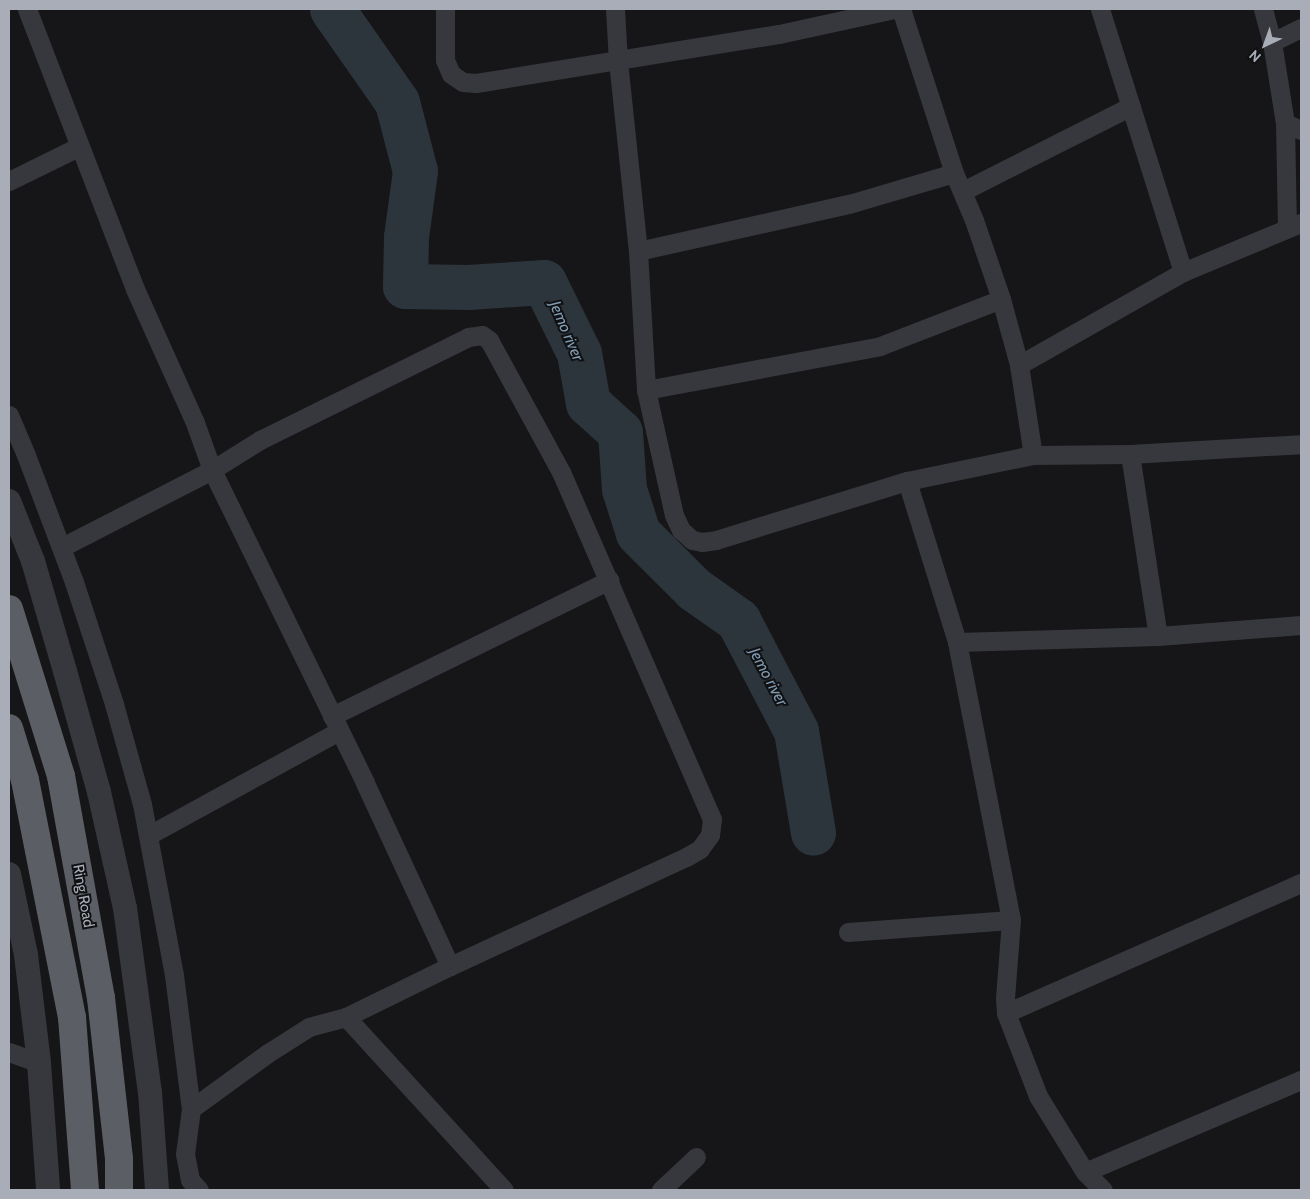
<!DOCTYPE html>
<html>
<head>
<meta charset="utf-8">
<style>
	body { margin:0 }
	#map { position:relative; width:1310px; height:1199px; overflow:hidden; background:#161618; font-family:Cabin,sans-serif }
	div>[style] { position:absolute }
	.river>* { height:45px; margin:-22.5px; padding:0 22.5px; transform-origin:22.5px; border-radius:22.5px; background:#2c353c }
	.minor>* { height:19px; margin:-9.5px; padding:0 9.5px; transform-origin:9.5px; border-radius:9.5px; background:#37383d }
	.tertiary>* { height:24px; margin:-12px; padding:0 12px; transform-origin:12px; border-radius:12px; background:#37383d }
	.trunk>* { height:28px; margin:-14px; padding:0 14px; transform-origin:14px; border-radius:14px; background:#5b5e65 }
	span { translate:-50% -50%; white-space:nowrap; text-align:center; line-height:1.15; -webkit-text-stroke:4px #111113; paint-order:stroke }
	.street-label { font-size:15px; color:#a8adb8 }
	.water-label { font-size:16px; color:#7f9bb3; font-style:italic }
	.frame { position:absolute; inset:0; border:10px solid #a8adb8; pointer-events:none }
	.north { position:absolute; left:1240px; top:20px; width:50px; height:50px; -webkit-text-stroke:4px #111113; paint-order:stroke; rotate:222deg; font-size:14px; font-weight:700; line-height:20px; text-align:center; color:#a8adb8 }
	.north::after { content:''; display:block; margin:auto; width:18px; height:22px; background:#a8adb8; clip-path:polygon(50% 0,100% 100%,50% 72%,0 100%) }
</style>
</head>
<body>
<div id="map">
	<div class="river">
		<i style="left:332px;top:9px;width:113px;rotate:55deg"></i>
		<i style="left:397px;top:102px;width:71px;rotate:75.4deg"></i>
		<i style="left:415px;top:171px;width:67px;rotate:97.8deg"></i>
		<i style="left:406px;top:237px;width:49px;rotate:91.2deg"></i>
		<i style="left:405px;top:286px;width:63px;rotate:0.9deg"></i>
		<i style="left:468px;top:287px;width:76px;rotate:-3.8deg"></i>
		<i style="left:544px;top:282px;width:79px;rotate:63.8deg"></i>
		<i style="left:579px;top:353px;width:51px;rotate:79.8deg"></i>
		<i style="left:588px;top:403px;width:43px;rotate:42.2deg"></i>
		<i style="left:620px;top:432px;width:57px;rotate:86deg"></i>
		<i style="left:624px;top:489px;width:46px;rotate:72.3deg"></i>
		<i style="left:638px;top:533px;width:79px;rotate:45deg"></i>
		<i style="left:694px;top:589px;width:54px;rotate:35.2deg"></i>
		<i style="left:738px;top:620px;width:125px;rotate:62.4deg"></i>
		<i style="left:796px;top:731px;width:103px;rotate:80.5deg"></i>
	</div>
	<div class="minor">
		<i style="left:27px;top:9px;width:300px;rotate:68.9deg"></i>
		<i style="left:135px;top:289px;width:144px;rotate:65.8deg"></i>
		<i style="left:194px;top:420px;width:53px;rotate:70.2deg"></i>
		<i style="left:212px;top:470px;width:348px;rotate:63.9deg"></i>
		<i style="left:365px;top:783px;width:202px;rotate:65.1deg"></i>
		<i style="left:445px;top:9px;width:51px;rotate:90deg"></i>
		<i style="left:445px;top:60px;width:15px;rotate:67deg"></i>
		<i style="left:451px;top:74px;width:14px;rotate:34deg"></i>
		<i style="left:463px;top:82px;width:13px;rotate:4deg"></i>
		<i style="left:476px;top:83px;width:307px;rotate:-9.2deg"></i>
		<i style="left:779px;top:34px;width:118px;rotate:-12.3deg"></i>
		<i style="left:615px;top:9px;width:52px;rotate:86.7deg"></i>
		<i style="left:618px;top:61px;width:191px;rotate:84deg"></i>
		<i style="left:638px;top:251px;width:139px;rotate:86.7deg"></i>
		<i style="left:646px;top:390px;width:128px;rotate:77.4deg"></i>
		<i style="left:674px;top:515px;width:17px;rotate:65deg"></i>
		<i style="left:681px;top:530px;width:15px;rotate:42deg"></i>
		<i style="left:692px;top:540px;width:10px;rotate:11deg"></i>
		<i style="left:702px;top:542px;width:14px;rotate:-8deg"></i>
		<i style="left:716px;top:540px;width:200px;rotate:-17.2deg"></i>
		<i style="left:907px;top:481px;width:129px;rotate:-11.7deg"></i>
		<i style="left:1033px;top:455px;width:97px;rotate:-0.6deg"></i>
		<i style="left:1130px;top:454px;width:171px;rotate:-3.3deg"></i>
		<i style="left:901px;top:9px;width:172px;rotate:72.1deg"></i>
		<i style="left:954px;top:173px;width:51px;rotate:66.9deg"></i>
		<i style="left:974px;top:220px;width:83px;rotate:71.1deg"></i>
		<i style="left:1001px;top:299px;width:68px;rotate:74.7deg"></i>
		<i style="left:1019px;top:365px;width:91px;rotate:81.2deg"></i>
		<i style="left:1100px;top:9px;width:276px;rotate:72.5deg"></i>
		<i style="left:1263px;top:9px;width:34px;rotate:75deg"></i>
		<i style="left:1272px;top:42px;width:82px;rotate:80.9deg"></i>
		<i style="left:1285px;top:123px;width:17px;rotate:24deg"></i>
		<i style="left:1272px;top:42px;width:32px;rotate:-26deg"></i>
		<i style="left:1285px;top:123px;width:104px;rotate:88.9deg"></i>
		<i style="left:9px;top:181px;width:79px;rotate:-26.2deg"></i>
		<i style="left:963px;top:191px;width:188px;rotate:-26.8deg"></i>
		<i style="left:638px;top:251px;width:216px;rotate:-12.6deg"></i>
		<i style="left:849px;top:204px;width:109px;rotate:-16.4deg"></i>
		<i style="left:1019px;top:365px;width:189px;rotate:-29.6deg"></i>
		<i style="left:1183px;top:272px;width:128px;rotate:-22.6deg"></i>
		<i style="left:646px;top:390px;width:238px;rotate:-10.6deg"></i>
		<i style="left:880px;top:346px;width:130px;rotate:-21.2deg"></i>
		<i style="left:9px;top:415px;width:43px;rotate:67deg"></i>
		<i style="left:26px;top:455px;width:136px;rotate:69.3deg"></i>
		<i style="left:74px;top:582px;width:128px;rotate:71.8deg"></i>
		<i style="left:114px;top:704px;width:104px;rotate:74.4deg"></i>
		<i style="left:142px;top:804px;width:174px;rotate:79.4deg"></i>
		<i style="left:174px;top:975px;width:135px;rotate:82.8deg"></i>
		<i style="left:1130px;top:454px;width:184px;rotate:81.3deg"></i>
		<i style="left:907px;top:481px;width:169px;rotate:72.7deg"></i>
		<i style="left:957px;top:642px;width:283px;rotate:79deg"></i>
		<i style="left:1011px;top:920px;width:78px;rotate:94.4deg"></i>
		<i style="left:1005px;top:998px;width:15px;rotate:86deg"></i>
		<i style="left:1006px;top:1013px;width:89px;rotate:68.9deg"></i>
		<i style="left:1038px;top:1096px;width:89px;rotate:58.3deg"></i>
		<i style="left:1085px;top:1172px;width:25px;rotate:45deg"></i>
		<i style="left:62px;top:547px;width:169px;rotate:-27.2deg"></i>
		<i style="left:212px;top:470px;width:57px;rotate:-32deg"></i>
		<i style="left:260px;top:440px;width:232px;rotate:-26.3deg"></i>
		<i style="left:468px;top:337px;width:14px;rotate:-8deg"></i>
		<i style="left:482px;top:335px;width:9px;rotate:36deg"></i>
		<i style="left:489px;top:340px;width:150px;rotate:61.4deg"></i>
		<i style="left:561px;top:472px;width:378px;rotate:66.5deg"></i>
		<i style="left:712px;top:819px;width:16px;rotate:97deg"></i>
		<i style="left:710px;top:835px;width:17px;rotate:126deg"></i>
		<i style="left:700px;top:849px;width:16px;rotate:150deg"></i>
		<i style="left:686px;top:857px;width:260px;rotate:155.2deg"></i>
		<i style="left:450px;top:966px;width:116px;rotate:153.9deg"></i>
		<i style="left:346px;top:1017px;width:38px;rotate:165deg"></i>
		<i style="left:309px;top:1027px;width:49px;rotate:147.6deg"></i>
		<i style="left:268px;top:1053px;width:95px;rotate:144deg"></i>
		<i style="left:191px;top:1109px;width:45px;rotate:97.6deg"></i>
		<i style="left:185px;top:1154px;width:26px;rotate:79deg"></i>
		<i style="left:190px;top:1180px;width:13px;rotate:48deg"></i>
		<i style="left:957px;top:642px;width:201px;rotate:-1.7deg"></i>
		<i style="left:1158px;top:636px;width:143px;rotate:-4.4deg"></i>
		<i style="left:332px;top:716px;width:309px;rotate:-26.1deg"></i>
		<i style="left:149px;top:835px;width:217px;rotate:-28.7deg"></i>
		<i style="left:848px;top:932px;width:163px;rotate:-4.2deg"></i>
		<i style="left:1006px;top:1013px;width:322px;rotate:-23.8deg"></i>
		<i style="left:346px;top:1017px;width:234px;rotate:47.6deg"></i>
		<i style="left:9px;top:1052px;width:32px;rotate:20deg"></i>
		<i style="left:1085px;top:1172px;width:235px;rotate:-23.1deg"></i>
		<i style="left:661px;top:1190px;width:48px;rotate:-43.3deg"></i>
	</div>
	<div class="tertiary">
		<i style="left:9px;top:501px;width:65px;rotate:68.2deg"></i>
		<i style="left:33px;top:561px;width:115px;rotate:73.8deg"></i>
		<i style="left:65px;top:671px;width:126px;rotate:74.3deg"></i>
		<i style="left:99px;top:792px;width:119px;rotate:77.4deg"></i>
		<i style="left:125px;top:908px;width:186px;rotate:82.3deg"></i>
		<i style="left:150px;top:1092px;width:98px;rotate:85.9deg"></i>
		<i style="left:9px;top:874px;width:83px;rotate:78.1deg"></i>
		<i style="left:26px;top:955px;width:109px;rotate:83.1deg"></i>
		<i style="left:39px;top:1063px;width:127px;rotate:85.9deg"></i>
	</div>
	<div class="trunk">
		<i style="left:9px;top:609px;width:175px;rotate:72.7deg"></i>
		<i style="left:61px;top:776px;width:226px;rotate:79.8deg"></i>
		<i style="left:101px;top:998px;width:162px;rotate:83.6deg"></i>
		<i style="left:119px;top:1159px;width:31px;rotate:90deg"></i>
		<i style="left:9px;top:728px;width:54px;rotate:72.9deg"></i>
		<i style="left:25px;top:780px;width:242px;rotate:78.8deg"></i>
		<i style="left:72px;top:1017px;width:173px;rotate:85.7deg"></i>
	</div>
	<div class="street-label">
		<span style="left:83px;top:896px;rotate:80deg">Ring Road</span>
	</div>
	<div class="water-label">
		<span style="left:566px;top:331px;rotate:67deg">Jemo river</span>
		<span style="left:768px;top:677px;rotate:62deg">Jemo river</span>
	</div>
	<div class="frame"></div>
	<div class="north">N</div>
</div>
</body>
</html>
